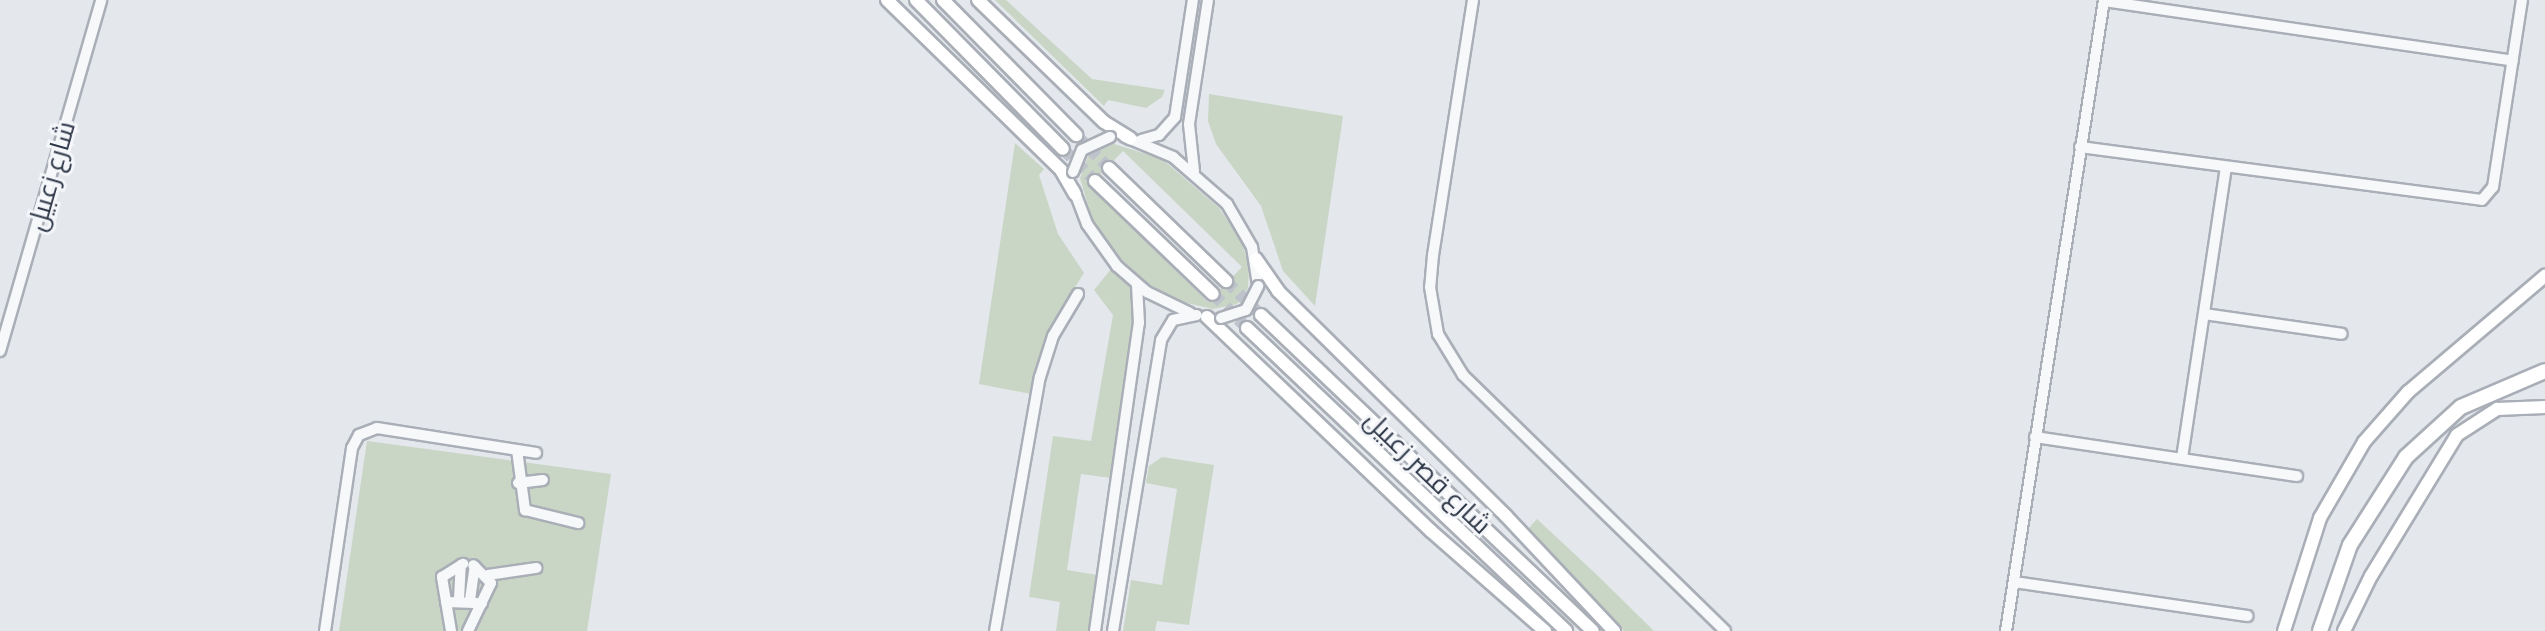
<!DOCTYPE html>
<html>
<head>
<meta charset="utf-8">
<style>
	body { margin:0 }
	#map { position:relative; width:2545px; height:631px; overflow:hidden; background:#e4e7ec; font-family:"Golos Text",Cairo,sans-serif }
	div>[style] { position:absolute }
	.green>* { inset:0; background:#c9d6c5 }
	.major-tunnel>* { height:12px; margin-top:-6px; transform-origin:0; background:repeating-linear-gradient(90deg,#bfc3cb 0 12px,transparent 0 18px) }
	.roads { filter:drop-shadow(2px 0 #a9aeb7) drop-shadow(-2px 0 #a9aeb7) drop-shadow(0 2px #a9aeb7) drop-shadow(0 -2px #a9aeb7) }
	.minor>* { height:10px; margin:-5px; padding:0 5px; transform-origin:5px; border-radius:5px; background:#f7f8fa }
	.major>* { height:12px; margin:-6px; padding:0 6px; transform-origin:6px; border-radius:6px; background:#fff }
	.highway>* { height:14px; margin:-7px; padding:0 7px; transform-origin:7px; border-radius:7px; background:#fff }
	.bridges { filter:drop-shadow(2px 0 #a9aeb7) drop-shadow(-2px 0 #a9aeb7) drop-shadow(0 2px #a9aeb7) drop-shadow(0 -2px #a9aeb7) }
	.minor-bridge>* { height:10px; margin:-5px; padding:0 5px; transform-origin:5px; border-radius:5px; background:#f7f8fa }
	span { translate:-50% -50%; white-space:nowrap; text-align:center; line-height:1.15; -webkit-text-stroke:6px #f4f6f9; paint-order:stroke }
	.street-label { font-size:26px; color:#2b3445 }
</style>
</head>
<body>
<div id="map">
	<div class="green">
		<i style="clip-path:polygon(995px 0,1006px 0,1092px 79px,1165px 90px,1162px 97px,1146px 108px,1108px 100px,1104px 106px)"></i>
		<i style="clip-path:polygon(1209px 94px,1343px 116px,1315px 306px,1283px 271px,1261px 206px,1216px 144px,1208px 121px)"></i>
		<i style="clip-path:polygon(1015px 143px,1044px 169px,1039px 175px,1058px 234px,1084px 273px,1053px 322px,1031px 394px,979px 384px)"></i>
		<i style="clip-path:polygon(evenodd,1111px 143px,1162px 159px,1219px 208px,1242px 242px,1249px 267px,1248px 288px,1237px 304px,1213px 309px,1178px 301px,1144px 281px,1114px 252px,1092px 219px,1080px 178px,1090px 151px,1111px 143px,1123px 151px,1242px 267px,1208px 302px,1089px 186px,1123px 151px)"></i>
		<i style="clip-path:polygon(1112px 268px,1128px 281px,1135px 302px,1111px 478px,1081px 474px,1067px 570px,1097px 575px,1089px 631px,1056px 631px,1060px 602px,1029px 597px,1053px 436px,1091px 441px,1113px 315px,1094px 290px)"></i>
		<i style="clip-path:polygon(367px 441px,611px 474px,587px 631px,339px 631px)"></i>
		<i style="clip-path:polygon(1162px 457px,1214px 465px,1189px 625px,1157px 621px,1155px 631px,1123px 631px,1131px 580px,1162px 585px,1177px 489px,1146px 483px,1149px 466px)"></i>
		<i style="clip-path:polygon(1537px 519px,1596px 574px,1654px 631px,1624px 631px,1528px 529px)"></i>
	</div>
	<div class="major-tunnel">
		<i style="left:1076px;top:135px;width:47px;rotate:45deg"></i>
		<i style="left:1063px;top:149px;width:45px;rotate:45deg"></i>
		<i style="left:1226px;top:281px;width:49px;rotate:44.2deg"></i>
		<i style="left:1213px;top:294px;width:48px;rotate:45deg"></i>
	</div>
	<div class="roads">
		<div class="minor">
			<i style="left:1473px;top:0;width:258px;rotate:98.9deg"></i>
			<i style="left:1433px;top:255px;width:32px;rotate:95deg"></i>
			<i style="left:1430px;top:287px;width:48px;rotate:80.3deg"></i>
			<i style="left:1438px;top:334px;width:48px;rotate:58.6deg"></i>
			<i style="left:1463px;top:375px;width:366px;rotate:44.3deg"></i>
			<i style="left:2104px;top:1px;width:413px;rotate:8.3deg"></i>
			<i style="left:1125px;top:137px;width:52px;rotate:22.6deg"></i>
			<i style="left:1173px;top:157px;width:72px;rotate:41deg"></i>
			<i style="left:1227px;top:204px;width:50px;rotate:59.8deg"></i>
			<i style="left:1252px;top:247px;width:39px;rotate:81deg"></i>
			<i style="left:1141px;top:140px;width:19px;rotate:-16deg"></i>
			<i style="left:1159px;top:135px;width:24px;rotate:-48deg"></i>
			<i style="left:1175px;top:117px;width:118px;rotate:-81.3deg"></i>
			<i style="left:2080px;top:147px;width:405px;rotate:7.5deg"></i>
			<i style="left:2482px;top:200px;width:17px;rotate:-50deg"></i>
			<i style="left:2493px;top:187px;width:189px;rotate:-81.2deg"></i>
			<i style="left:1194px;top:171px;width:47px;rotate:-96.1deg"></i>
			<i style="left:1189px;top:124px;width:125px;rotate:-81.3deg"></i>
			<i style="left:1074px;top:190px;width:36px;rotate:69deg"></i>
			<i style="left:1087px;top:224px;width:52px;rotate:54.5deg"></i>
			<i style="left:1117px;top:266px;width:40px;rotate:41deg"></i>
			<i style="left:1147px;top:292px;width:48px;rotate:26deg"></i>
			<i style="left:2204px;top:314px;width:139px;rotate:8.2deg"></i>
			<i style="left:0;top:351px;width:365px;rotate:-73.9deg"></i>
			<i style="left:2035px;top:437px;width:265px;rotate:8.5deg"></i>
			<i style="left:517px;top:450px;width:61px;rotate:82.4deg"></i>
			<i style="left:525px;top:510px;width:55px;rotate:13.8deg"></i>
			<i style="left:2182px;top:458px;width:294px;rotate:-81.4deg"></i>
			<i style="left:518px;top:483px;width:25px;rotate:-7deg"></i>
			<i style="left:488px;top:575px;width:49px;rotate:-8.3deg"></i>
			<i style="left:2014px;top:582px;width:236px;rotate:8.3deg"></i>
			<i style="left:459px;top:599px;width:34px;rotate:-87deg"></i>
			<i style="left:470px;top:600px;width:34px;rotate:-82deg"></i>
			<i style="left:446px;top:602px;width:36px;rotate:2deg"></i>
			<i style="left:325px;top:631px;width:185px;rotate:-81.6deg"></i>
			<i style="left:352px;top:448px;width:15px;rotate:-62deg"></i>
			<i style="left:359px;top:435px;width:19px;rotate:-21deg"></i>
			<i style="left:377px;top:428px;width:161px;rotate:8.9deg"></i>
			<i style="left:451px;top:631px;width:55px;rotate:-99.5deg"></i>
			<i style="left:442px;top:577px;width:25px;rotate:-32deg"></i>
			<i style="left:468px;top:631px;width:53px;rotate:-64.4deg"></i>
			<i style="left:491px;top:583px;width:25px;rotate:-135deg"></i>
			<i style="left:995px;top:631px;width:258px;rotate:-80deg"></i>
			<i style="left:1040px;top:377px;width:43px;rotate:-72.4deg"></i>
			<i style="left:1053px;top:336px;width:49px;rotate:-59.2deg"></i>
			<i style="left:1095px;top:631px;width:311px;rotate:-81.9deg"></i>
			<i style="left:1139px;top:323px;width:39px;rotate:-93deg"></i>
			<i style="left:1113px;top:631px;width:295px;rotate:-80.6deg"></i>
			<i style="left:1161px;top:340px;width:23px;rotate:-59deg"></i>
			<i style="left:1173px;top:320px;width:24px;rotate:-12deg"></i>
			<i style="left:2006px;top:631px;width:639px;rotate:-81.17deg"></i>
		</div>
		<div class="major">
			<i style="left:887px;top:0;width:243px;rotate:44.3deg"></i>
			<i style="left:1061px;top:170px;width:28px;rotate:60deg"></i>
			<i style="left:916px;top:0;width:209px;rotate:45.4deg"></i>
			<i style="left:943px;top:0;width:190px;rotate:45.4deg"></i>
			<i style="left:978px;top:0;width:175px;rotate:44.1deg"></i>
			<i style="left:1104px;top:122px;width:31px;rotate:32deg"></i>
			<i style="left:1109px;top:168px;width:163px;rotate:44deg"></i>
			<i style="left:1095px;top:181px;width:163px;rotate:43.8deg"></i>
			<i style="left:1256px;top:259px;width:39px;rotate:55deg"></i>
			<i style="left:1278px;top:291px;width:320px;rotate:44.6deg"></i>
			<i style="left:1506px;top:516px;width:158px;rotate:46.8deg"></i>
			<i style="left:1261px;top:315px;width:458px;rotate:43.6deg"></i>
			<i style="left:1207px;top:317px;width:310px;rotate:43.7deg"></i>
			<i style="left:1431px;top:531px;width:152px;rotate:41.3deg"></i>
			<i style="left:1247px;top:328px;width:440px;rotate:43.5deg"></i>
			<i style="left:2284px;top:631px;width:119px;rotate:-72.3deg"></i>
			<i style="left:2320px;top:518px;width:88px;rotate:-59.9deg"></i>
			<i style="left:2364px;top:442px;width:67px;rotate:-48.7deg"></i>
			<i style="left:2408px;top:392px;width:180px;rotate:-40.3deg"></i>
			<i style="left:2344px;top:631px;width:61px;rotate:-63.9deg"></i>
			<i style="left:2371px;top:576px;width:165px;rotate:-58.6deg"></i>
			<i style="left:2457px;top:435px;width:48px;rotate:-33deg"></i>
			<i style="left:2497px;top:409px;width:48px;rotate:-2.4deg"></i>
		</div>
		<div class="highway">
			<i style="left:2320px;top:631px;width:91px;rotate:-70.8deg"></i>
			<i style="left:2350px;top:545px;width:104px;rotate:-57.5deg"></i>
			<i style="left:2406px;top:457px;width:74px;rotate:-42.3deg"></i>
			<i style="left:2461px;top:407px;width:91px;rotate:-23.2deg"></i>
		</div>
	</div>
	<div class="bridges">
		<div class="minor-bridge">
			<i style="left:1073px;top:172px;width:24px;rotate:-68deg"></i>
			<i style="left:1082px;top:150px;width:31px;rotate:-25deg"></i>
			<i style="left:1221px;top:318px;width:26px;rotate:-18deg"></i>
			<i style="left:1246px;top:310px;width:27px;rotate:-63deg"></i>
		</div>
	</div>
	<div class="street-label">
		<span style="left:51px;top:176px;rotate:-74deg">شارع زعبيل</span>
		<span style="left:1428px;top:472px;rotate:44deg">شارع قصر زعبيل</span>
	</div>
</div>
</body>
</html>
